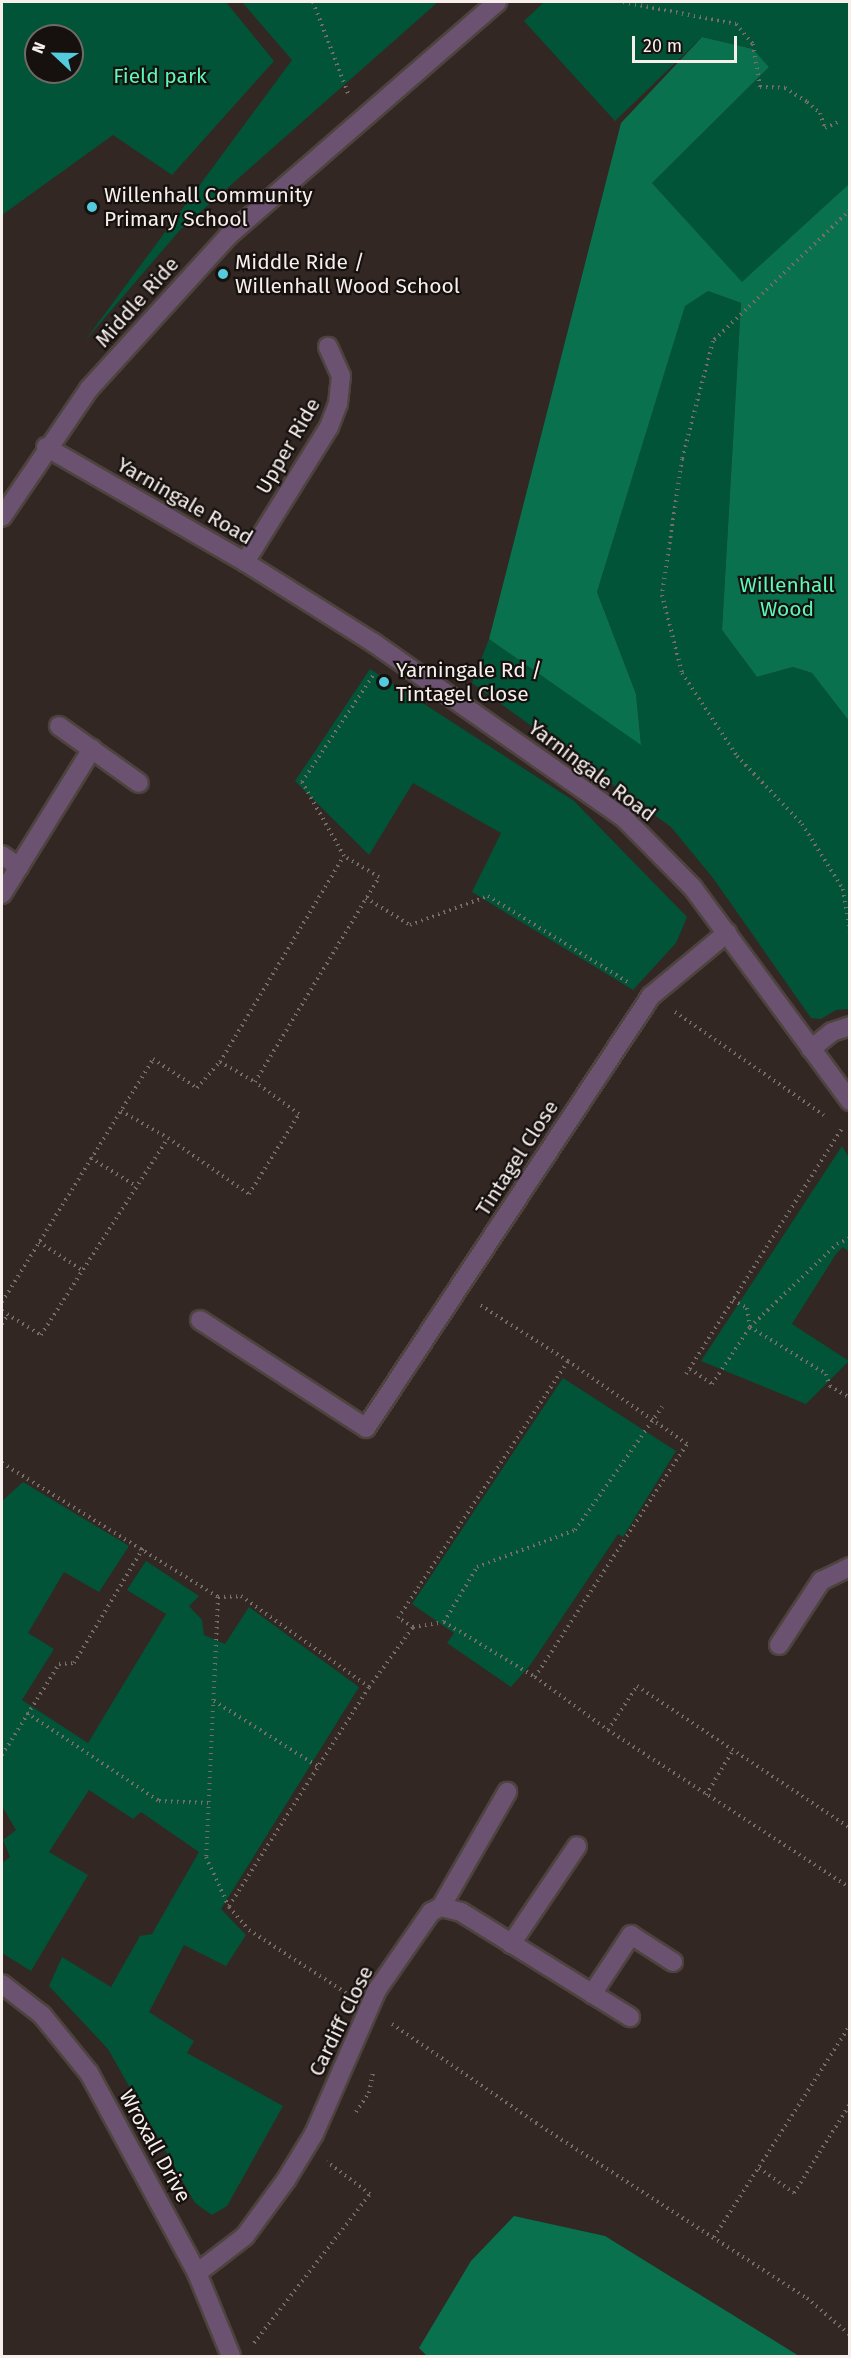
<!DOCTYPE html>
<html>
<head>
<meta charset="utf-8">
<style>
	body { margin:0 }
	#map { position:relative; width:851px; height:2358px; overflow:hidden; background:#322722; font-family:"Fira Sans",sans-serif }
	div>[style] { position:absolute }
	.green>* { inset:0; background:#015438 }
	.forest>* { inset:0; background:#09714e }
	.path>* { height:4px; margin-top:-2px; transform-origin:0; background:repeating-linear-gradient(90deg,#776d69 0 1.5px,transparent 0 6px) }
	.roads { filter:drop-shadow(2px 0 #4e433e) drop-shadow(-2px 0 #4e433e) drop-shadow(0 2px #4e433e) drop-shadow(0 -2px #4e433e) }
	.lane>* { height:18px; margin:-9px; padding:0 9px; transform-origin:9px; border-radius:9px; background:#6b5271 }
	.street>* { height:18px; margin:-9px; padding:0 9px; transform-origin:9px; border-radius:9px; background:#6b5271 }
	.dots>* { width:16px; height:16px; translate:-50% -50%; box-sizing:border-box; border:3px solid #16110f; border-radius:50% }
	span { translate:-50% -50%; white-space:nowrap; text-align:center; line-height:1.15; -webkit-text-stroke:4.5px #16110f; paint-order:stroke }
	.park-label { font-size:21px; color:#5df7b8 }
	.poi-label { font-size:21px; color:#f7efec }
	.left { translate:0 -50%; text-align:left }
	.street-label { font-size:21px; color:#f7efec }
	.frame { position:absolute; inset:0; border:3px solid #f7efec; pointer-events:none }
	.north { position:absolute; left:24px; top:24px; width:60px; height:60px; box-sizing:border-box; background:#16110f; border:2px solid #706a67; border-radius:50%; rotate:292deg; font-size:16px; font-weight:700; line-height:24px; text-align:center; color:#f7efec }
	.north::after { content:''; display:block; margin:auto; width:21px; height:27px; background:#54cadd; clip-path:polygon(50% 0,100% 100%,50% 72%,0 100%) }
	.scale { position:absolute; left:632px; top:36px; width:105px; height:27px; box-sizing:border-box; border:3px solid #f7efec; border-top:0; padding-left:8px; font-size:18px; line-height:21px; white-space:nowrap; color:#f7efec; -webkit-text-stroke:4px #16110f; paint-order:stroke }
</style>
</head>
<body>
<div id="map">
	<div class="green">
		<i style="clip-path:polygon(evenodd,2px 2px,226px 2px,274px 61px,172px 175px,113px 135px,2px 215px,2px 2px,36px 36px,72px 36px,72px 72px,36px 72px,36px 36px)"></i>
		<i style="clip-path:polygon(242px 2px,438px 2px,180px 230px,84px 342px,292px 60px)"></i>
		<i style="clip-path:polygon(544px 2px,849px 2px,849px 184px,742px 283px,652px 183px,769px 67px,753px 49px,702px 37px,615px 121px,524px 21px)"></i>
		<i style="clip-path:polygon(708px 291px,741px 303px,722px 630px,757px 677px,793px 667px,812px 673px,849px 721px,849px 1009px,836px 1010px,821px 1019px,811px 1018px,713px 878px,671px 827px,472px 683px,489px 639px,641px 744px,636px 694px,597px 592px,685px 305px)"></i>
		<i style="clip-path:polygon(370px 669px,574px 801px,687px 917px,676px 943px,633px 990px,472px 892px,501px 833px,413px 783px,369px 855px,295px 781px)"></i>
		<i style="clip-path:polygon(842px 1146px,849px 1158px,849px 1252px,843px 1247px,836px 1254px,792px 1324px,849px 1361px,806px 1404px,701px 1361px)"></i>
		<i style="clip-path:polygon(563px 1378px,676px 1451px,623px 1537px,618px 1534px,531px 1664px,511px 1687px,447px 1643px,454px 1633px,412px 1604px)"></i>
		<i style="clip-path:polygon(23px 1482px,129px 1546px,99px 1592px,64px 1572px,28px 1633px,54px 1649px,22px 1700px,88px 1743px,166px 1614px,127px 1590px,146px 1561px,199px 1596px,189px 1606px,202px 1620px,204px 1635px,225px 1644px,249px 1607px,359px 1687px,221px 1909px,246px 1935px,226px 1966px,184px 1945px,149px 2012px,194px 2041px,187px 2053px,283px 2106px,227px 2206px,212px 2215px,195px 2203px,108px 2049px,49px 1986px,62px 1957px,111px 1987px,140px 1936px,152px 1934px,199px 1852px,141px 1812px,133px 1819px,89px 1790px,49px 1852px,88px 1875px,31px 1971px,2px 1953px,2px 1863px,10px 1857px,3px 1840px,16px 1830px,2px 1806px,2px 1501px)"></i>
	</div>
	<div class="forest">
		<i style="clip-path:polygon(702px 37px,753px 49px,769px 67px,652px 183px,742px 282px,849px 184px,849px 721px,812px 673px,793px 667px,757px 677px,722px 630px,741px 303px,708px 291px,685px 306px,597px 592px,636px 694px,641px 745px,489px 639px,621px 123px)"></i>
		<i style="clip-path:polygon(514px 2216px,605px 2236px,799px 2356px,427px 2356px,419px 2348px,471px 2261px)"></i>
	</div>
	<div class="path">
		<i style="left:313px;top:2px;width:101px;rotate:69deg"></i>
		<i style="left:623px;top:2px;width:115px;rotate:11deg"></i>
		<i style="left:736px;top:24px;width:26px;rotate:50deg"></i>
		<i style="left:753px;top:44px;width:44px;rotate:80.8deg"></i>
		<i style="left:760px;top:87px;width:25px;rotate:2deg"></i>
		<i style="left:785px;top:88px;width:26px;rotate:32deg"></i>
		<i style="left:807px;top:102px;width:17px;rotate:40deg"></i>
		<i style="left:820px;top:113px;width:16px;rotate:72deg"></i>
		<i style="left:825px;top:128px;width:17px;rotate:-25deg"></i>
		<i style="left:850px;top:210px;width:190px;rotate:136.3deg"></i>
		<i style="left:713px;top:341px;width:122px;rotate:104.7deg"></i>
		<i style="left:682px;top:459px;width:137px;rotate:98.4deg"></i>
		<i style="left:662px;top:595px;width:81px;rotate:75.6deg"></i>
		<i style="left:682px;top:673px;width:100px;rotate:56.5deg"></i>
		<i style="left:737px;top:756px;width:94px;rotate:46.3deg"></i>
		<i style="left:802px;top:824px;width:77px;rotate:57.8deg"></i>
		<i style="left:843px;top:889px;width:44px;rotate:80.8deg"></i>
		<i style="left:366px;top:898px;width:52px;rotate:31.5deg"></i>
		<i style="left:410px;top:925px;width:83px;rotate:-20.4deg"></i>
		<i style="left:488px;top:896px;width:164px;rotate:31.6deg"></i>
		<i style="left:675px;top:1012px;width:181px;rotate:34.7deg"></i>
		<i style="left:220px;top:1062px;width:240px;rotate:-59deg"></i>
		<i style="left:344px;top:856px;width:85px;rotate:-119.6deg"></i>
		<i style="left:302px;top:782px;width:130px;rotate:-56.3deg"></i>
		<i style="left:121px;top:1111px;width:54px;rotate:29.9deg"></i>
		<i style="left:91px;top:1158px;width:53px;rotate:31.9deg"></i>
		<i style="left:39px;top:1242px;width:51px;rotate:33.1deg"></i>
		<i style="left:733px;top:1300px;width:16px;rotate:30deg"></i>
		<i style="left:747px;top:1308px;width:19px;rotate:81deg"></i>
		<i style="left:750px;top:1327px;width:89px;rotate:31.7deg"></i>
		<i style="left:826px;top:1374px;width:13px;rotate:72deg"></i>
		<i style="left:830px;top:1386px;width:23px;rotate:31deg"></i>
		<i style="left:2px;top:1302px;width:286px;rotate:-58.1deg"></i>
		<i style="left:153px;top:1059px;width:53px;rotate:33.4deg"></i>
		<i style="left:197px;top:1088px;width:35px;rotate:-49deg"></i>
		<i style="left:220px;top:1062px;width:40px;rotate:29.7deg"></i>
		<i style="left:255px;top:1082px;width:240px;rotate:-58.8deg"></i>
		<i style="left:379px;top:877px;width:41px;rotate:-149deg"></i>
		<i style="left:2px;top:1311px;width:46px;rotate:31.6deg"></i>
		<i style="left:41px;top:1335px;width:234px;rotate:-57.2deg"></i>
		<i style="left:168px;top:1138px;width:98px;rotate:34.7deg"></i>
		<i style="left:249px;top:1194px;width:94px;rotate:-58deg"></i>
		<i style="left:299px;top:1114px;width:54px;rotate:-144deg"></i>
		<i style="left:2px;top:1324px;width:9px;rotate:-58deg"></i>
		<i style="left:690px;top:1369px;width:27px;rotate:34deg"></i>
		<i style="left:712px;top:1384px;width:69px;rotate:-56.3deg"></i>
		<i style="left:750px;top:1327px;width:120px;rotate:-43.7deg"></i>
		<i style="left:837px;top:1244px;width:14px;rotate:-25deg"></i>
		<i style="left:686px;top:1374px;width:293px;rotate:-57.6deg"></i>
		<i style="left:2px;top:1463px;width:254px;rotate:31.8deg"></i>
		<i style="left:218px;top:1597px;width:23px;rotate:-2deg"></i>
		<i style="left:241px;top:1596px;width:157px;rotate:35.4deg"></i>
		<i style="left:218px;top:1597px;width:260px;rotate:92.6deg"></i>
		<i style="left:206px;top:1857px;width:55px;rotate:65.3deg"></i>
		<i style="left:229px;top:1907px;width:30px;rotate:49deg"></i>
		<i style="left:249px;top:1930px;width:116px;rotate:33deg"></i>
		<i style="left:444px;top:1622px;width:64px;rotate:-59deg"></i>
		<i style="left:477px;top:1567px;width:105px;rotate:-20.7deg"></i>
		<i style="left:575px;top:1530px;width:151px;rotate:-54.7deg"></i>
		<i style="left:413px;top:1627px;width:31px;rotate:-9deg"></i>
		<i style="left:444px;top:1622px;width:106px;rotate:31.1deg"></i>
		<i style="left:535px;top:1677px;width:90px;rotate:36deg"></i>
		<i style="left:608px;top:1730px;width:289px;rotate:33.1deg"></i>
		<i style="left:535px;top:1677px;width:278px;rotate:-56.9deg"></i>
		<i style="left:687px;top:1444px;width:145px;rotate:-145.1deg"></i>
		<i style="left:214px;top:1701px;width:124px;rotate:32.2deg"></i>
		<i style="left:27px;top:1713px;width:159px;rotate:33.7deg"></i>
		<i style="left:159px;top:1801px;width:49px;rotate:2.3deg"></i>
		<i style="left:608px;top:1730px;width:53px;rotate:-56.6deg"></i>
		<i style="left:637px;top:1686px;width:256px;rotate:33.7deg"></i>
		<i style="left:2px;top:1755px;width:107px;rotate:-57.9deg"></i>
		<i style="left:59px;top:1664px;width:15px;rotate:-4deg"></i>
		<i style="left:74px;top:1663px;width:134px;rotate:-59deg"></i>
		<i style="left:706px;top:1795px;width:52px;rotate:-59deg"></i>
		<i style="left:229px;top:1906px;width:260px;rotate:-57.4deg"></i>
		<i style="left:369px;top:1687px;width:74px;rotate:-53.7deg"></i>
		<i style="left:413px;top:1627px;width:17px;rotate:-149deg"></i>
		<i style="left:398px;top:1618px;width:308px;rotate:-56.5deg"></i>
		<i style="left:568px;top:1361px;width:104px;rotate:-147.5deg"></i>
		<i style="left:392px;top:2024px;width:175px;rotate:34.5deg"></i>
		<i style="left:536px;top:2123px;width:323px;rotate:32.9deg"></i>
		<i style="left:807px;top:2298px;width:57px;rotate:40.7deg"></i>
		<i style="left:356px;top:2112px;width:23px;rotate:-56deg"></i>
		<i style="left:369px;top:2093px;width:20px;rotate:-79deg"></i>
		<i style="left:759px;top:2168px;width:43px;rotate:35.5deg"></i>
		<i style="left:794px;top:2193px;width:105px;rotate:-57.8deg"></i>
		<i style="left:714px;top:2237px;width:252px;rotate:-57.3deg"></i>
		<i style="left:254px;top:2343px;width:189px;rotate:-52.1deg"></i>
		<i style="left:370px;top:2194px;width:54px;rotate:-143.3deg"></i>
	</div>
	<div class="roads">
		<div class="lane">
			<i style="left:811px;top:1049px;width:27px;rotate:-39deg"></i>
			<i style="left:832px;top:1032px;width:19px;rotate:-18deg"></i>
			<i style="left:200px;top:1320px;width:198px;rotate:33deg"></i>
			<i style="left:779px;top:1645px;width:77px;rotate:-56.7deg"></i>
			<i style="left:441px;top:1907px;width:133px;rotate:-60.1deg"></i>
			<i style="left:511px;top:1944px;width:118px;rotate:-56deg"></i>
			<i style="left:592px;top:1994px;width:71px;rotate:-56.5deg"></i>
			<i style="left:631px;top:1935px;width:50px;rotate:32.7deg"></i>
		</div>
		<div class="street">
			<i style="left:46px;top:447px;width:230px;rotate:30deg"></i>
			<i style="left:245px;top:562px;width:152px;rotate:32.1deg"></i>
			<i style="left:374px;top:643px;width:305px;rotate:35deg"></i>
			<i style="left:624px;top:818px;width:98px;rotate:45.4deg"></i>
			<i style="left:693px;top:888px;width:265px;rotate:53.6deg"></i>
			<i style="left:2px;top:517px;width:155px;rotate:-55.8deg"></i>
			<i style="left:89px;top:389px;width:207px;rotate:-47.7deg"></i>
			<i style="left:228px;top:236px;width:357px;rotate:-41deg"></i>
			<i style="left:245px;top:562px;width:159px;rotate:-58.1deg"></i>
			<i style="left:329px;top:427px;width:25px;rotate:-69deg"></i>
			<i style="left:338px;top:404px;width:28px;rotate:-84deg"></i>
			<i style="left:341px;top:376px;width:32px;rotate:-114deg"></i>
			<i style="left:59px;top:726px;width:98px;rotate:35.5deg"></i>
			<i style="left:2px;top:855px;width:21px;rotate:35deg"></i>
			<i style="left:2px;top:894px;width:171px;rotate:-58.2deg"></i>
			<i style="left:366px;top:1428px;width:518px;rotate:-56.59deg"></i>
			<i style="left:651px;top:996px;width:99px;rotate:-39.7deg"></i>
			<i style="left:821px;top:1581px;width:32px;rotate:-26deg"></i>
			<i style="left:2px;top:1984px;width:51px;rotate:37.8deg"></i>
			<i style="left:42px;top:2015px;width:75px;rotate:51deg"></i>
			<i style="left:89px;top:2073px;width:227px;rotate:61.6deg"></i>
			<i style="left:197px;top:2273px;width:90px;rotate:67.7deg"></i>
			<i style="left:197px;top:2273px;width:61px;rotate:-37.6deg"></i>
			<i style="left:245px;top:2236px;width:69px;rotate:-53.8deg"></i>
			<i style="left:286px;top:2180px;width:54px;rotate:-58.7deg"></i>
			<i style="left:314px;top:2134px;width:157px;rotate:-66.4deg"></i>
			<i style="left:377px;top:1990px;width:95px;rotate:-55.3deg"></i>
			<i style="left:431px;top:1912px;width:11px;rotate:-27deg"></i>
			<i style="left:441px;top:1907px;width:21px;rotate:14deg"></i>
			<i style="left:461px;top:1912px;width:199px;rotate:31.9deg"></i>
		</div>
	</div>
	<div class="dots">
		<i style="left:92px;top:207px;background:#54cadd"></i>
		<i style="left:223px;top:274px;background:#54cadd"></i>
		<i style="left:384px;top:682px;background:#54cadd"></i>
	</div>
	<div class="park-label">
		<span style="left:160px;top:76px">Field park</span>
		<span style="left:787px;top:597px">Willenhall<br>Wood</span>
	</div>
	<div class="poi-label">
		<span class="left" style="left:104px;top:207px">Willenhall Community<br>Primary School</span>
		<span class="left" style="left:235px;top:274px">Middle Ride /<br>Willenhall Wood School</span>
		<span class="left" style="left:396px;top:682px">Yarningale Rd /<br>Tintagel Close</span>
	</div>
	<div class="street-label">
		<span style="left:137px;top:302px;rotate:-48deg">Middle Ride</span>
		<span style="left:288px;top:446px;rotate:-60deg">Upper Ride</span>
		<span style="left:185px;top:501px;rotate:30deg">Yarningale Road</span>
		<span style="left:592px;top:771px;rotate:37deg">Yarningale Road</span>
		<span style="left:517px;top:1158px;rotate:-57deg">Tintagel Close</span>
		<span style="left:341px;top:2021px;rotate:-64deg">Cardiff Close</span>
		<span style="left:155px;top:2146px;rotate:61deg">Wroxall Drive</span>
	</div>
	<div class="frame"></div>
	<div class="north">N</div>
	<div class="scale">20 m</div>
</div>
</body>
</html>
